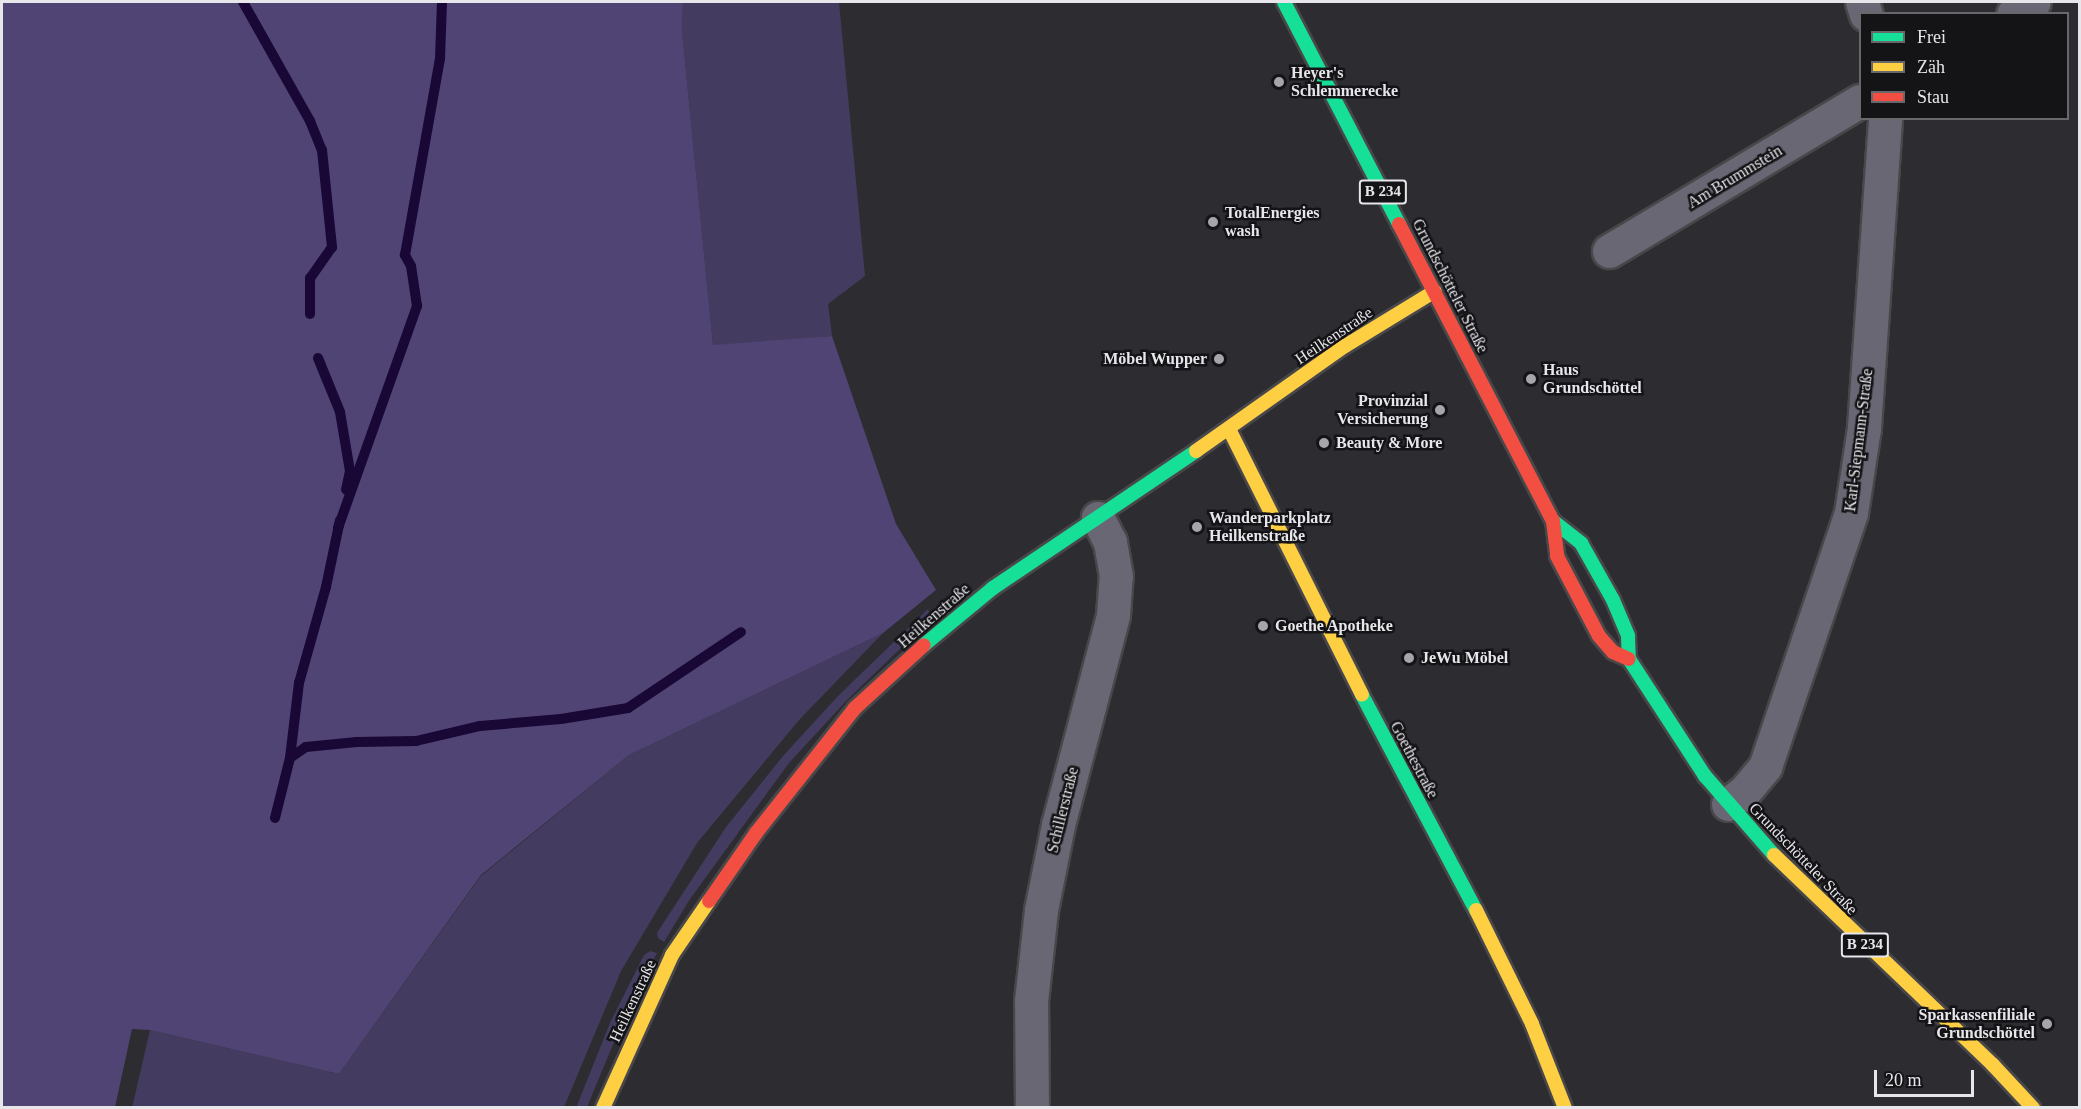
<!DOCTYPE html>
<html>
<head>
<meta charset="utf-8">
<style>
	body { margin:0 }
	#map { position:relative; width:2081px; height:1109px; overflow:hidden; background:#2d2c31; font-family:Georgia,serif }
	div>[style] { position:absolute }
	.green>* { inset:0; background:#443c60 }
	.forest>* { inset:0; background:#504475 }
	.stream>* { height:10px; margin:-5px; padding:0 5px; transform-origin:5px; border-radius:5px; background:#190736 }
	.roads { filter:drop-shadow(2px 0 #48474a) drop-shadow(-2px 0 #48474a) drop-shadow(0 2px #48474a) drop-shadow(0 -2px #48474a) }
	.street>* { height:33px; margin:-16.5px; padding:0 16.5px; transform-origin:16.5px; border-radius:16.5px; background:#696773 }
	.fast>* { height:14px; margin:-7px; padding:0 7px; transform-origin:7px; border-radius:7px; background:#16e098 }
	.slow>* { height:14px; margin:-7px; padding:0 7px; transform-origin:7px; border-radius:7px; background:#ffcf43 }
	.jam>* { height:14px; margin:-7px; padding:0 7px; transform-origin:7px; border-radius:7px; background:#f24e42 }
	.dots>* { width:16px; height:16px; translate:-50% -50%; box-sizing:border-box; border:3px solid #141417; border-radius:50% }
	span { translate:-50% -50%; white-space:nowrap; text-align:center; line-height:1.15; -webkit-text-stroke:5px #141417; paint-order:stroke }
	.shield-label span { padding:2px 4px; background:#141417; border:2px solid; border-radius:4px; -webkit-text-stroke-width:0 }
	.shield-label { font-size:15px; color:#e6e6eb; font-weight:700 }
	.poi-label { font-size:16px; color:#e6e6eb; font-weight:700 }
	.left { translate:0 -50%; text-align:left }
	.right { translate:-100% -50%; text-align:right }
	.street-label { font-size:16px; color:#e6e6eb }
	.frame { position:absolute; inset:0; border:3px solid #e6e6eb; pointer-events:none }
	.legend { position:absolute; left:1859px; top:12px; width:210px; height:108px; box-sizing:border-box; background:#141417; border:2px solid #68686c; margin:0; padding:8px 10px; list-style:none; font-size:18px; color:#e6e6eb }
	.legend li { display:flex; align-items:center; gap:12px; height:30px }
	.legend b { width:30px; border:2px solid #68686c }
	.scale { position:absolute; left:1874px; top:1070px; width:100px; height:27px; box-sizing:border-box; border:3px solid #e6e6eb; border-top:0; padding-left:8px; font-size:18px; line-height:21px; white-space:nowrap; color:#e6e6eb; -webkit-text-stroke:4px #141417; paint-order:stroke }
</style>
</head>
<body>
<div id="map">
	<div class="green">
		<i style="clip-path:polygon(683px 2px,839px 2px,865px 276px,828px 304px,832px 336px,713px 346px,682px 31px)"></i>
		<i style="clip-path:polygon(928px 609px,931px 619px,847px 700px,789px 763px,690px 899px,664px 942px,658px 938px,657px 933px,726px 827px,783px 756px,838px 696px)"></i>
		<i style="clip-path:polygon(883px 633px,799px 720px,697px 843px,621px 971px,564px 1107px,132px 1108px,150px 1030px,339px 1074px,481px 876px,629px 755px)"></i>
		<i style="clip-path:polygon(650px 951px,657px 953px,629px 1006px,587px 1107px,576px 1108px,610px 1023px,644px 955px)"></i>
	</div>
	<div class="forest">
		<i style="clip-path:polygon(2px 2px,683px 2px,682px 31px,713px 345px,832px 336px,896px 524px,936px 590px,883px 633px,629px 755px,481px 875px,339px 1074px,150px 1030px,132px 1029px,115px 1107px,2px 1107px)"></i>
	</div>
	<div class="stream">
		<i style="left:243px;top:2px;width:137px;rotate:60.6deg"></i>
		<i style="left:310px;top:121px;width:31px;rotate:68deg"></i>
		<i style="left:322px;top:150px;width:98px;rotate:84.1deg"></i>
		<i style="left:332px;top:247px;width:38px;rotate:125deg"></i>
		<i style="left:310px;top:278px;width:36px;rotate:90deg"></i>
		<i style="left:318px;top:358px;width:58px;rotate:67.8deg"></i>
		<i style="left:340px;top:412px;width:60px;rotate:80.4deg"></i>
		<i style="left:350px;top:471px;width:19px;rotate:102deg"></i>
		<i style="left:338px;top:528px;width:236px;rotate:-70.4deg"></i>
		<i style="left:417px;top:306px;width:40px;rotate:-98.5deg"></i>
		<i style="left:411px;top:266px;width:13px;rotate:-119deg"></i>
		<i style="left:405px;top:255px;width:199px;rotate:-79.9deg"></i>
		<i style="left:440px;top:59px;width:57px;rotate:-88deg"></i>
		<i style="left:290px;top:758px;width:19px;rotate:-35deg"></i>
		<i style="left:306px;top:747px;width:51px;rotate:-5.6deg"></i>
		<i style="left:357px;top:742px;width:59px;rotate:-1deg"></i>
		<i style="left:416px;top:741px;width:66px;rotate:-13.2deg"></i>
		<i style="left:480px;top:726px;width:81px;rotate:-4.9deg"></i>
		<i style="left:561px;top:719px;width:68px;rotate:-9.3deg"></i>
		<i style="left:628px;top:708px;width:136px;rotate:-33.9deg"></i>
		<i style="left:275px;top:818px;width:62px;rotate:-76deg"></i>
		<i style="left:290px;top:758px;width:76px;rotate:-83.2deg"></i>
		<i style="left:299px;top:683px;width:100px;rotate:-74.3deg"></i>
		<i style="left:326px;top:587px;width:68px;rotate:-78.2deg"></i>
	</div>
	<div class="roads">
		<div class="street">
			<i style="left:1862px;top:2px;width:13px;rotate:72deg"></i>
			<i style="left:2013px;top:14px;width:24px;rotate:-30deg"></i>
			<i style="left:1609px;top:251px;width:292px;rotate:-30.9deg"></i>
			<i style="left:1728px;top:804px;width:20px;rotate:-37deg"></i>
			<i style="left:1744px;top:792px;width:33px;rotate:-50deg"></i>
			<i style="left:1765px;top:767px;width:268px;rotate:-71.3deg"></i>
			<i style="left:1851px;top:513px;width:86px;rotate:-81.3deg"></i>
			<i style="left:1864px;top:428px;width:311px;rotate:-86.1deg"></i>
			<i style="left:1032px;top:1108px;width:107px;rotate:-90.5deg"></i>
			<i style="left:1031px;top:1001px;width:92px;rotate:-83.7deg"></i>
			<i style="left:1041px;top:910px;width:87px;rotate:-78.7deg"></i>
			<i style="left:1058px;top:825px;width:217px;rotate:-75.3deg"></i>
			<i style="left:1113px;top:615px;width:39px;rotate:-86deg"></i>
			<i style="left:1116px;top:576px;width:35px;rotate:-100deg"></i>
			<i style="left:1110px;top:542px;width:27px;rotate:-117deg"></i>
		</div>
		<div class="fast">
			<i style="left:1284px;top:2px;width:250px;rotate:62.6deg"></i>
			<i style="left:1553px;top:521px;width:36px;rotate:38deg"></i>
			<i style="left:1581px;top:543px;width:65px;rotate:60.7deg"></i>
			<i style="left:1613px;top:600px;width:39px;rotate:67deg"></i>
			<i style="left:1628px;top:636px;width:23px;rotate:88deg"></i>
			<i style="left:1629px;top:659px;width:140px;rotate:57deg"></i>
			<i style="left:1705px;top:776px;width:105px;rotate:48.9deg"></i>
			<i style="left:924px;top:645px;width:89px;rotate:-39.6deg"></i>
			<i style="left:993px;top:588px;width:245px;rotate:-34deg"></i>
			<i style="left:1362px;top:695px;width:243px;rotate:62.1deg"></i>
		</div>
		<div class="slow">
			<i style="left:1229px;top:429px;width:297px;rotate:63.4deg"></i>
			<i style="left:1196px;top:451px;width:182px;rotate:-35.2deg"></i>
			<i style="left:1345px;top:346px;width:105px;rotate:-31.4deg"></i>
			<i style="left:1774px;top:855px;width:303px;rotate:43.8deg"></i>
			<i style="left:1993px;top:1065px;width:59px;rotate:47.1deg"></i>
			<i style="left:1476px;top:910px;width:127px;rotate:63.8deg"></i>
			<i style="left:1532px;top:1024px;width:90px;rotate:68.6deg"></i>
			<i style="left:603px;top:1108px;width:168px;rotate:-65.7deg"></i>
			<i style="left:672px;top:955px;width:65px;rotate:-55.6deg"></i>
		</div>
		<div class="jam">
			<i style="left:1399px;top:224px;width:335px;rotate:62.6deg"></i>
			<i style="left:1553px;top:521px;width:35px;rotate:83deg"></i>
			<i style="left:1557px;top:556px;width:90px;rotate:62.3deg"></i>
			<i style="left:1599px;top:636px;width:21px;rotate:49deg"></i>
			<i style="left:1613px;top:652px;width:17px;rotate:24deg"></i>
			<i style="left:709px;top:901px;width:83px;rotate:-55.3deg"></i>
			<i style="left:756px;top:833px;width:159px;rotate:-51.6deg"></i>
			<i style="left:855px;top:708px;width:93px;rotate:-42.4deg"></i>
		</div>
	</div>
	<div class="dots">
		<i style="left:1279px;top:82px;background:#a5a5aa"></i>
		<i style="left:1213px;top:222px;background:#a5a5aa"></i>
		<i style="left:1219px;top:359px;background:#a5a5aa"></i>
		<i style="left:1531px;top:379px;background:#a5a5aa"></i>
		<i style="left:1440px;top:410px;background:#a5a5aa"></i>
		<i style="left:1324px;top:443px;background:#a5a5aa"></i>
		<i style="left:1197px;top:527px;background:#a5a5aa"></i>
		<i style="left:1263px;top:626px;background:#a5a5aa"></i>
		<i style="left:1409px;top:658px;background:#a5a5aa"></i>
		<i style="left:2047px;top:1024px;background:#a5a5aa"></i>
	</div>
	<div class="shield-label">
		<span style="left:1383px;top:192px">B 234</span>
		<span style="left:1865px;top:945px">B 234</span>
	</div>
	<div class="poi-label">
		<span class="left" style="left:1291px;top:82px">Heyer's<br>Schlemmerecke</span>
		<span class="left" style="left:1225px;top:222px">TotalEnergies<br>wash</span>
		<span class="right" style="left:1207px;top:359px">Möbel Wupper</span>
		<span class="left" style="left:1543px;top:379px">Haus<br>Grundschöttel</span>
		<span class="right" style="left:1428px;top:410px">Provinzial<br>Versicherung</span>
		<span class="left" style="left:1336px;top:443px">Beauty &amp; More</span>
		<span class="left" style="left:1209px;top:527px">Wanderparkplatz<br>Heilkenstraße</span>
		<span class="left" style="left:1275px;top:626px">Goethe Apotheke</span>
		<span class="left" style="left:1421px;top:658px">JeWu Möbel</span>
		<span class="right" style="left:2035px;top:1024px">Sparkassenfiliale<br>Grundschöttel</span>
	</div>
	<div class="street-label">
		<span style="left:1735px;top:177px;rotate:-31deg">Am Brummstein</span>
		<span style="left:1450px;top:286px;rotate:63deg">Grundschötteler Straße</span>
		<span style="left:1334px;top:336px;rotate:-34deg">Heilkenstraße</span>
		<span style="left:1859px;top:440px;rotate:-83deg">Karl-Siepmann-Straße</span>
		<span style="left:934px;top:616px;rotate:-41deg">Heilkenstraße</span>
		<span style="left:1414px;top:760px;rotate:62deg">Goethestraße</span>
		<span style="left:1063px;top:810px;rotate:-76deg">Schillerstraße</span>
		<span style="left:1803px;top:859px;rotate:46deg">Grundschötteler Straße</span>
		<span style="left:633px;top:1001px;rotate:-65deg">Heilkenstraße</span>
	</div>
	<div class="frame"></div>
	<ul class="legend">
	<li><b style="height:8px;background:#16e098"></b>Frei</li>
	<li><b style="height:8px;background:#ffcf43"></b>Zäh</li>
	<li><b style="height:8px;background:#f24e42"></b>Stau</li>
	</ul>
	<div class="scale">20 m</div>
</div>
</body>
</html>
